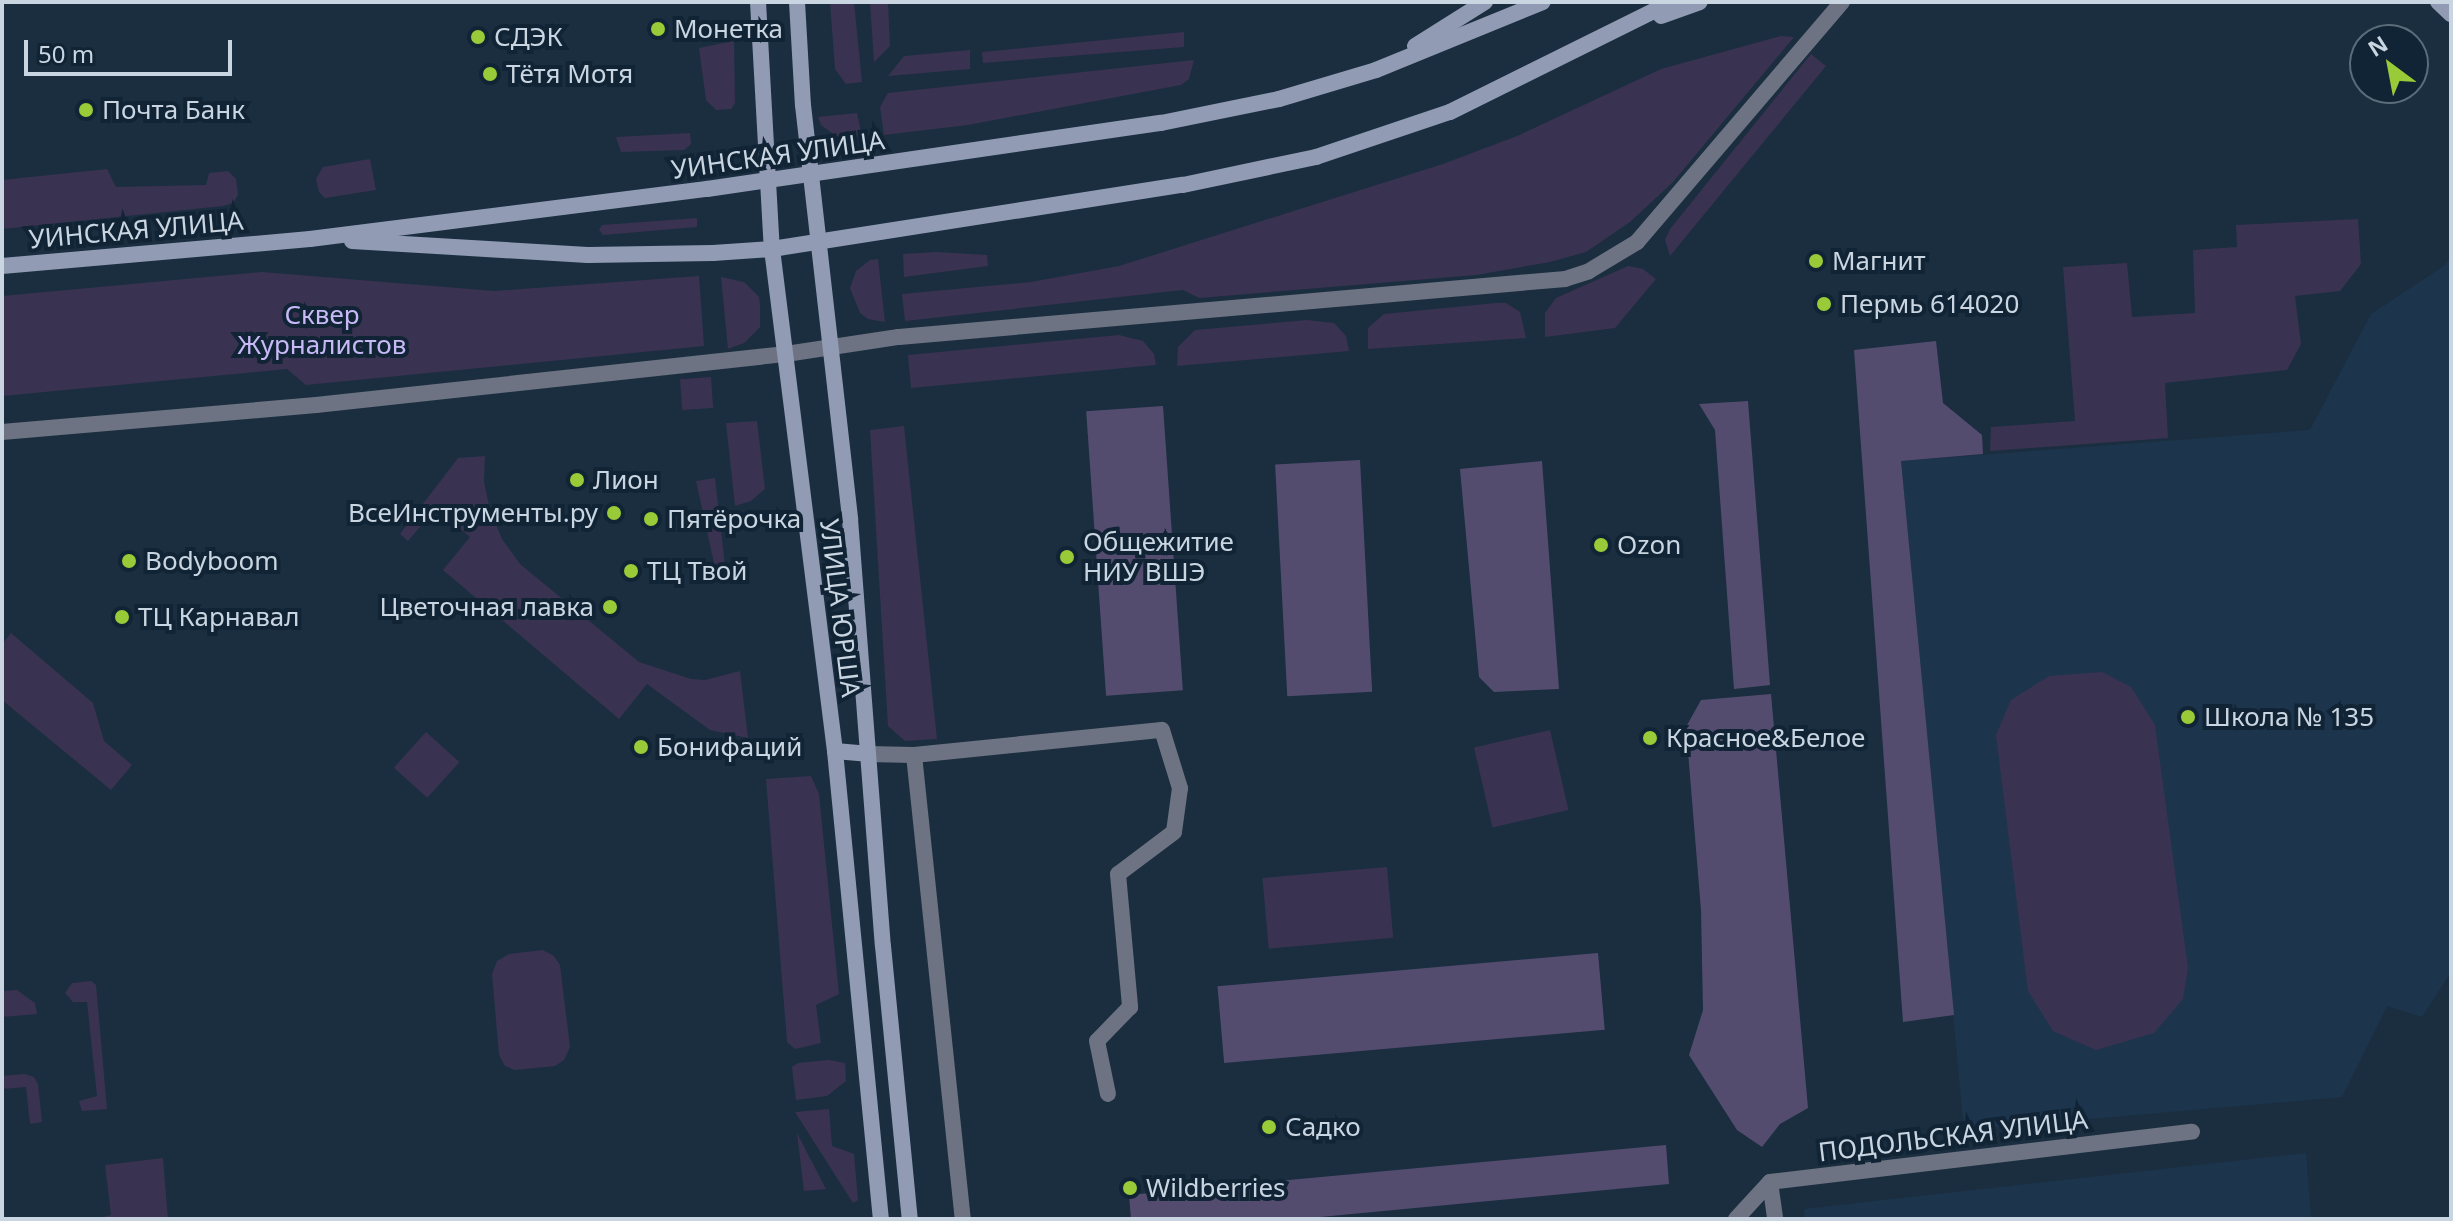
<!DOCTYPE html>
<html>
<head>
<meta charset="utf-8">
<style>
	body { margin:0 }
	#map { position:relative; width:2453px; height:1221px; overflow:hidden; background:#1a2e3f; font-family:"Noto Sans",sans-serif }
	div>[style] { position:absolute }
	.built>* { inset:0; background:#1c354c }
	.green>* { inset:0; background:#3a3251; transform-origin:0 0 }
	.forest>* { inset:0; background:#544c6f; transform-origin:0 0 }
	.street>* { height:16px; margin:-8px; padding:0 8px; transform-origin:8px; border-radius:8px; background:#6d7383 }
	.secondary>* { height:16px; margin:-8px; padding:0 8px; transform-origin:8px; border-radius:8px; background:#929bb4 }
	.dots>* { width:22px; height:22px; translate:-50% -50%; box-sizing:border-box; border:4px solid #112435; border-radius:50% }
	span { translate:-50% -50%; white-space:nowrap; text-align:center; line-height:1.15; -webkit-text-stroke:8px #112435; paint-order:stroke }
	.poi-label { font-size:26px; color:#c9d5e0 }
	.left { translate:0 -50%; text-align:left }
	.right { translate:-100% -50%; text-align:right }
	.street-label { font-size:26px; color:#c9d5e0 }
	.park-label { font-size:26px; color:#c7b8f6 }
	.frame { position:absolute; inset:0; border:4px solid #c9d5e0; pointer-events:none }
	.north { position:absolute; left:2349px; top:24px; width:80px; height:80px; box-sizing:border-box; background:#112435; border:2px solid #5b6b79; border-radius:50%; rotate:328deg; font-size:22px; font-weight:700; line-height:32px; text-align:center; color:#c9d5e0 }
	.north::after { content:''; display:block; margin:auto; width:28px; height:36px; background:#98cb37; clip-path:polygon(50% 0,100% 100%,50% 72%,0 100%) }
	.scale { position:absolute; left:24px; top:40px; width:208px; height:36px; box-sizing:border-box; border:4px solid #c9d5e0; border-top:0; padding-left:10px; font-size:24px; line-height:28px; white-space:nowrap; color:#c9d5e0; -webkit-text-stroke:6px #112435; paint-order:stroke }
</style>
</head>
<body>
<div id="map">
	<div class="built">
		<i style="clip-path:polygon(2451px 255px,2451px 972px,2422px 1017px,2387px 1006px,2342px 1097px,1964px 1130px,1901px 461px,2310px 430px,2371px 314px,2444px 266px)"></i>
		<i style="clip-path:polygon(2306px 1153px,2311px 1219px,1805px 1219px,1804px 1209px)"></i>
	</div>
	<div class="green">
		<i style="clip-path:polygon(830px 2px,854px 2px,862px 82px,846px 84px,835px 69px)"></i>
		<i style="clip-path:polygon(870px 2px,888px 2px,890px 46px,874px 62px)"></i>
		<i style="clip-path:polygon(1184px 32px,1184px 47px,983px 63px,982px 52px)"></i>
		<i style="clip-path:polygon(1781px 36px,1794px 37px,1673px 182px,1630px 222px,1586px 252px,1550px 262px,1476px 275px,1199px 298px,1183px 290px,905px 321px,902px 294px,1031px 282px,1119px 266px,1443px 164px,1517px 136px,1661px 69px)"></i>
		<i style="clip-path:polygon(734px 41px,735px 103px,731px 109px,716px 110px,706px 100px,699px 48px)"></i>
		<i style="clip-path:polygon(970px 50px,970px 69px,888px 76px,904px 56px)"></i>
		<i style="clip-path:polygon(1811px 54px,1826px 66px,1670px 256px,1665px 240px,1670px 229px)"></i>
		<i style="clip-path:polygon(1194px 60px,1189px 79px,1181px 85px,968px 125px,884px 135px,880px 107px,888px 93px)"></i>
		<i style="clip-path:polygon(857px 113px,862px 137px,836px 136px,821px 125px,818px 117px)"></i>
		<i style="clip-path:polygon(690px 133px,691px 144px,684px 150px,621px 152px,616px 137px)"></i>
		<i style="clip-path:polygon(370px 159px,376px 190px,325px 198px,319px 192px,316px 179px,323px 167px)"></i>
		<i style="clip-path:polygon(107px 169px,116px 187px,206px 185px,209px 173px,228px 171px,236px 179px,238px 195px,233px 203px,223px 206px,2px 229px,2px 180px)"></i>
		<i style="clip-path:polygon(697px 218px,697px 227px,603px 235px,599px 230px,602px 225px)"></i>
		<i style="clip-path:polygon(2358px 219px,2361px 264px,2340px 291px,2295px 296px,2301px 344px,2287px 370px,2165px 383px,2168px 438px,1990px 451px,1991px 427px,2075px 421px,2063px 267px,2127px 263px,2132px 317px,2195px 313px,2193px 250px,2237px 247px,2236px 225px)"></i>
		<i style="clip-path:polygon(936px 252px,987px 255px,988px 266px,904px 277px,903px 254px)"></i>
		<i style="clip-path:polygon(878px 259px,885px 322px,868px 319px,860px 313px,850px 288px,856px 271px,870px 260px)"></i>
		<i style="clip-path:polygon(1628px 266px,1643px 269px,1656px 279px,1615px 328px,1545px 337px,1545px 313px,1556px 298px)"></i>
		<i style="clip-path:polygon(262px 272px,494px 291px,699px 276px,704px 346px,306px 385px,287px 369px,2px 396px,2px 296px)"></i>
		<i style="clip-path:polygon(721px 277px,744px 282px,759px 297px,760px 305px,760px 327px,744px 343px,728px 349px)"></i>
		<i style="clip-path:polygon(1496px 303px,1506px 303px,1520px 312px,1526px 338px,1368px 349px,1368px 328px,1384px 314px)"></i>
		<i style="clip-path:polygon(1307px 320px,1334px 323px,1346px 336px,1349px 351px,1177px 366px,1178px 347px,1195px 330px)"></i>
		<i style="clip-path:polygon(1119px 335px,1143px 341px,1154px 354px,1156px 365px,911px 388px,908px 355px)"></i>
		<i style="left:711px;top:377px;width:31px;height:31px;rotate:86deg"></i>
		<i style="clip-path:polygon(757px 421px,765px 489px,751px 501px,735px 506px,726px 423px)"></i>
		<i style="clip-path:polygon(904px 426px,937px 739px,905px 741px,888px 726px,870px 430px)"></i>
		<i style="clip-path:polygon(485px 456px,484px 482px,490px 510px,502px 539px,520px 564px,639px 662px,691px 679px,705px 680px,740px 671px,748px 738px,710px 730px,647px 684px,619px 719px,443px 570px,470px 537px,436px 508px,408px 541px,400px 534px,458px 458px)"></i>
		<i style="clip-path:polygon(715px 478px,726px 574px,717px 577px,696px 481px)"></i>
		<i style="clip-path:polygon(11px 633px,93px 703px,104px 741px,132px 765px,111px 790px,2px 700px,2px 644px)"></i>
		<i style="clip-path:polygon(2102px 672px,2131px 687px,2155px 725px,2188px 968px,2183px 999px,2154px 1033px,2096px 1050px,2053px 1031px,2028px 991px,1996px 735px,2011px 700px,2049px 676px)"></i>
		<i style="left:1550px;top:730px;width:82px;height:78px;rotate:77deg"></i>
		<i style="left:426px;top:732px;width:45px;height:48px;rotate:42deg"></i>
		<i style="clip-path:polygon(811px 776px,819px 794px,839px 994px,816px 1005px,821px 1043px,795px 1049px,787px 1042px,766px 779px)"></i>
		<i style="left:1387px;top:867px;width:71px;height:125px;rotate:85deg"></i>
		<i style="clip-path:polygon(543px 950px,554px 956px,560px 965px,570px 1047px,564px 1060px,555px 1066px,515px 1070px,505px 1066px,499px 1055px,492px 974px,497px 961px,509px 954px)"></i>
		<i style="clip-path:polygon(91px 981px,96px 985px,107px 1109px,82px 1111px,79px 1101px,97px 1096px,87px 1002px,73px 1002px,65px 993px,72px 983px)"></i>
		<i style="clip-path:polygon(17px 990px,35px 1003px,37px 1014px,2px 1017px,2px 991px)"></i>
		<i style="clip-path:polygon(829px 1060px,845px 1063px,846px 1081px,827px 1096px,796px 1100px,792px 1067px,798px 1063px)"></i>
		<i style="clip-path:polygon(25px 1074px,34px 1077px,38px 1084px,42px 1122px,30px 1124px,26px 1087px,2px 1089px,2px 1076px)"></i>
		<i style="clip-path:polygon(829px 1109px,832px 1146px,854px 1154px,858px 1200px,853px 1203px,795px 1112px)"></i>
		<i style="clip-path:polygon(797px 1133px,826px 1189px,804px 1191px)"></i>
		<i style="clip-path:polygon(163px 1158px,168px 1219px,95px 1219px,111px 1215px,105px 1165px)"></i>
	</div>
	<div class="forest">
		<i style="clip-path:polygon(1936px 341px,1943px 403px,1982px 435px,1983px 454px,1901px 461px,1954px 1015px,1903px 1022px,1854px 350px)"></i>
		<i style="clip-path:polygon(1748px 401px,1770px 685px,1734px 689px,1715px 430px,1699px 404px)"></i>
		<i style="left:1163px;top:406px;width:285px;height:77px;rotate:86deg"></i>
		<i style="left:1360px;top:460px;width:232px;height:85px;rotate:87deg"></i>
		<i style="clip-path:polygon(1542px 461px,1559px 689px,1494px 692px,1479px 677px,1460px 469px)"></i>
		<i style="clip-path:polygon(1771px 694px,1808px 1108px,1780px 1124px,1762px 1147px,1737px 1130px,1689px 1055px,1703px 1010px,1701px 910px,1686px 727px,1701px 700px)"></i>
		<i style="left:1598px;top:953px;width:77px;height:382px;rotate:85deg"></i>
		<i style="clip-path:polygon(1666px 1145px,1669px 1184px,1299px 1219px,1131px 1219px,1129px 1195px)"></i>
	</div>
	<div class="street">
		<i style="left:2px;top:432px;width:315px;rotate:-4.9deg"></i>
		<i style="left:316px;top:405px;width:473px;rotate:-6.2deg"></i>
		<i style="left:786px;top:354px;width:114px;rotate:-8.6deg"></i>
		<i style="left:899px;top:337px;width:669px;rotate:-4.98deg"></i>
		<i style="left:1565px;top:279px;width:25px;rotate:-18deg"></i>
		<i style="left:1589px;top:271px;width:56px;rotate:-31.1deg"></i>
		<i style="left:1637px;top:242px;width:316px;rotate:-49.5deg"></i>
		<i style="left:867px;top:754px;width:47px;rotate:1.2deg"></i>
		<i style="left:914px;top:755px;width:249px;rotate:-5.8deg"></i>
		<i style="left:1162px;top:730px;width:61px;rotate:72.8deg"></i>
		<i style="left:1180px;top:788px;width:44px;rotate:97.8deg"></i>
		<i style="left:1174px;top:832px;width:70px;rotate:143.1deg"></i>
		<i style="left:1118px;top:874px;width:134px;rotate:84.8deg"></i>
		<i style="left:1130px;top:1007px;width:47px;rotate:134.1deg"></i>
		<i style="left:1097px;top:1041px;width:54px;rotate:78.3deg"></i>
		<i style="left:914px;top:755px;width:466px;rotate:84deg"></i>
		<i style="left:1770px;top:1182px;width:37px;rotate:82deg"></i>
		<i style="left:1736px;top:1219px;width:50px;rotate:-47.4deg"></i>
		<i style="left:1770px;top:1182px;width:425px;rotate:-6.8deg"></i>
	</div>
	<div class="secondary">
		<i style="left:758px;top:2px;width:247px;rotate:86.8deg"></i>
		<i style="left:772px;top:249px;width:506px;rotate:82.85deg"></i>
		<i style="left:835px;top:751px;width:470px;rotate:84.4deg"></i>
		<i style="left:797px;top:2px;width:103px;rotate:86.7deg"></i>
		<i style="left:803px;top:105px;width:417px;rotate:83.5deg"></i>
		<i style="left:850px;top:519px;width:428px;rotate:85.6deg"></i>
		<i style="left:883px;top:946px;width:274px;rotate:84.4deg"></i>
		<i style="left:2438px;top:2px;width:18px;rotate:43deg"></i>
		<i style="left:1661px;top:16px;width:41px;rotate:-19.7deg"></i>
		<i style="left:1415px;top:46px;width:83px;rotate:-32.2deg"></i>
		<i style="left:352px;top:241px;width:236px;rotate:3.4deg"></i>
		<i style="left:588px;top:255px;width:125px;rotate:-0.9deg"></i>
		<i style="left:713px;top:253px;width:59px;rotate:-3.9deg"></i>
		<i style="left:772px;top:249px;width:416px;rotate:-8.9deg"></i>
		<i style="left:1183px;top:185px;width:136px;rotate:-11.9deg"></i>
		<i style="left:1316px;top:157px;width:141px;rotate:-18.6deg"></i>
		<i style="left:1450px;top:112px;width:248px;rotate:-26.4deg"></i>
		<i style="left:2px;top:266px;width:309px;rotate:-5deg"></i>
		<i style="left:310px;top:239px;width:400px;rotate:-7.2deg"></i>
		<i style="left:707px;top:189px;width:459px;rotate:-8.3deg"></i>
		<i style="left:1161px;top:123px;width:120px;rotate:-11.5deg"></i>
		<i style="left:1279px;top:99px;width:101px;rotate:-16.6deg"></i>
		<i style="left:1376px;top:70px;width:180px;rotate:-22.2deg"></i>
		<i style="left:835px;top:751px;width:32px;rotate:5deg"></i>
	</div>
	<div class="dots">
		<i style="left:658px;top:29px;background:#98cb37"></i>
		<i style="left:478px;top:37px;background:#98cb37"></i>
		<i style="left:490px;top:74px;background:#98cb37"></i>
		<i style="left:86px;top:110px;background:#98cb37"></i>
		<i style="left:1816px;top:261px;background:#98cb37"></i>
		<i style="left:1824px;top:304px;background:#98cb37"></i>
		<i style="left:577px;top:480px;background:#98cb37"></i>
		<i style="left:614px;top:513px;background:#98cb37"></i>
		<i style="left:651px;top:519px;background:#98cb37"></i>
		<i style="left:1601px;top:545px;background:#98cb37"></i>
		<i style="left:1067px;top:557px;background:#98cb37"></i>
		<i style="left:129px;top:561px;background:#98cb37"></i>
		<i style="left:631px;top:571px;background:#98cb37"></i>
		<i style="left:610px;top:607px;background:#98cb37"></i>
		<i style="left:122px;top:617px;background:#98cb37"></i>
		<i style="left:2188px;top:717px;background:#98cb37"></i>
		<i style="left:1650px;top:738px;background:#98cb37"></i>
		<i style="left:641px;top:747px;background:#98cb37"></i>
		<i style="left:1269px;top:1127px;background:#98cb37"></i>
		<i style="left:1130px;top:1188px;background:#98cb37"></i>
	</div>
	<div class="poi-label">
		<span class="left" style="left:674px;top:29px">Монетка</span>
		<span class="left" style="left:494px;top:37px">СДЭК</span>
		<span class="left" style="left:506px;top:74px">Тётя Мотя</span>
		<span class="left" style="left:102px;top:110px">Почта Банк</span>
		<span class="left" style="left:1832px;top:261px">Магнит</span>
		<span class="left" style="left:1840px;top:304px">Пермь 614020</span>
		<span class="left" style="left:593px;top:480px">Лион</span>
		<span class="right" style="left:598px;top:513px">ВсеИнструменты.ру</span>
		<span class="left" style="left:667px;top:519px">Пятёрочка</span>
		<span class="left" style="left:1083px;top:557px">Общежитие<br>НИУ ВШЭ</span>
		<span class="left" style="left:1617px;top:545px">Ozon</span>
		<span class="left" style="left:145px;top:561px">Bodyboom</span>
		<span class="left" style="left:647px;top:571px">ТЦ Твой</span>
		<span class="right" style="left:594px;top:607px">Цветочная лавка</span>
		<span class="left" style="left:138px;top:617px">ТЦ Карнавал</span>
		<span class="left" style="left:2204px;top:717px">Школа № 135</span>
		<span class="left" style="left:1666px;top:738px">Красное&amp;Белое</span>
		<span class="left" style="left:657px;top:747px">Бонифаций</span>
		<span class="left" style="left:1285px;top:1127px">Садко</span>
		<span class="left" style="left:1146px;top:1188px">Wildberries</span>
	</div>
	<div class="street-label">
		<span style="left:778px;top:155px;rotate:-8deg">УИНСКАЯ УЛИЦА</span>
		<span style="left:136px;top:230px;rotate:-5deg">УИНСКАЯ УЛИЦА</span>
		<span style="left:840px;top:608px;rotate:83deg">УЛИЦА ЮРША</span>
		<span style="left:1953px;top:1136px;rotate:-7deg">ПОДОЛЬСКАЯ УЛИЦА</span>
	</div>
	<div class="park-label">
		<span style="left:322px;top:330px">Сквер<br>Журналистов</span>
	</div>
	<div class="frame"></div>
	<div class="north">N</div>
	<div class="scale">50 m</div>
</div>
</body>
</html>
